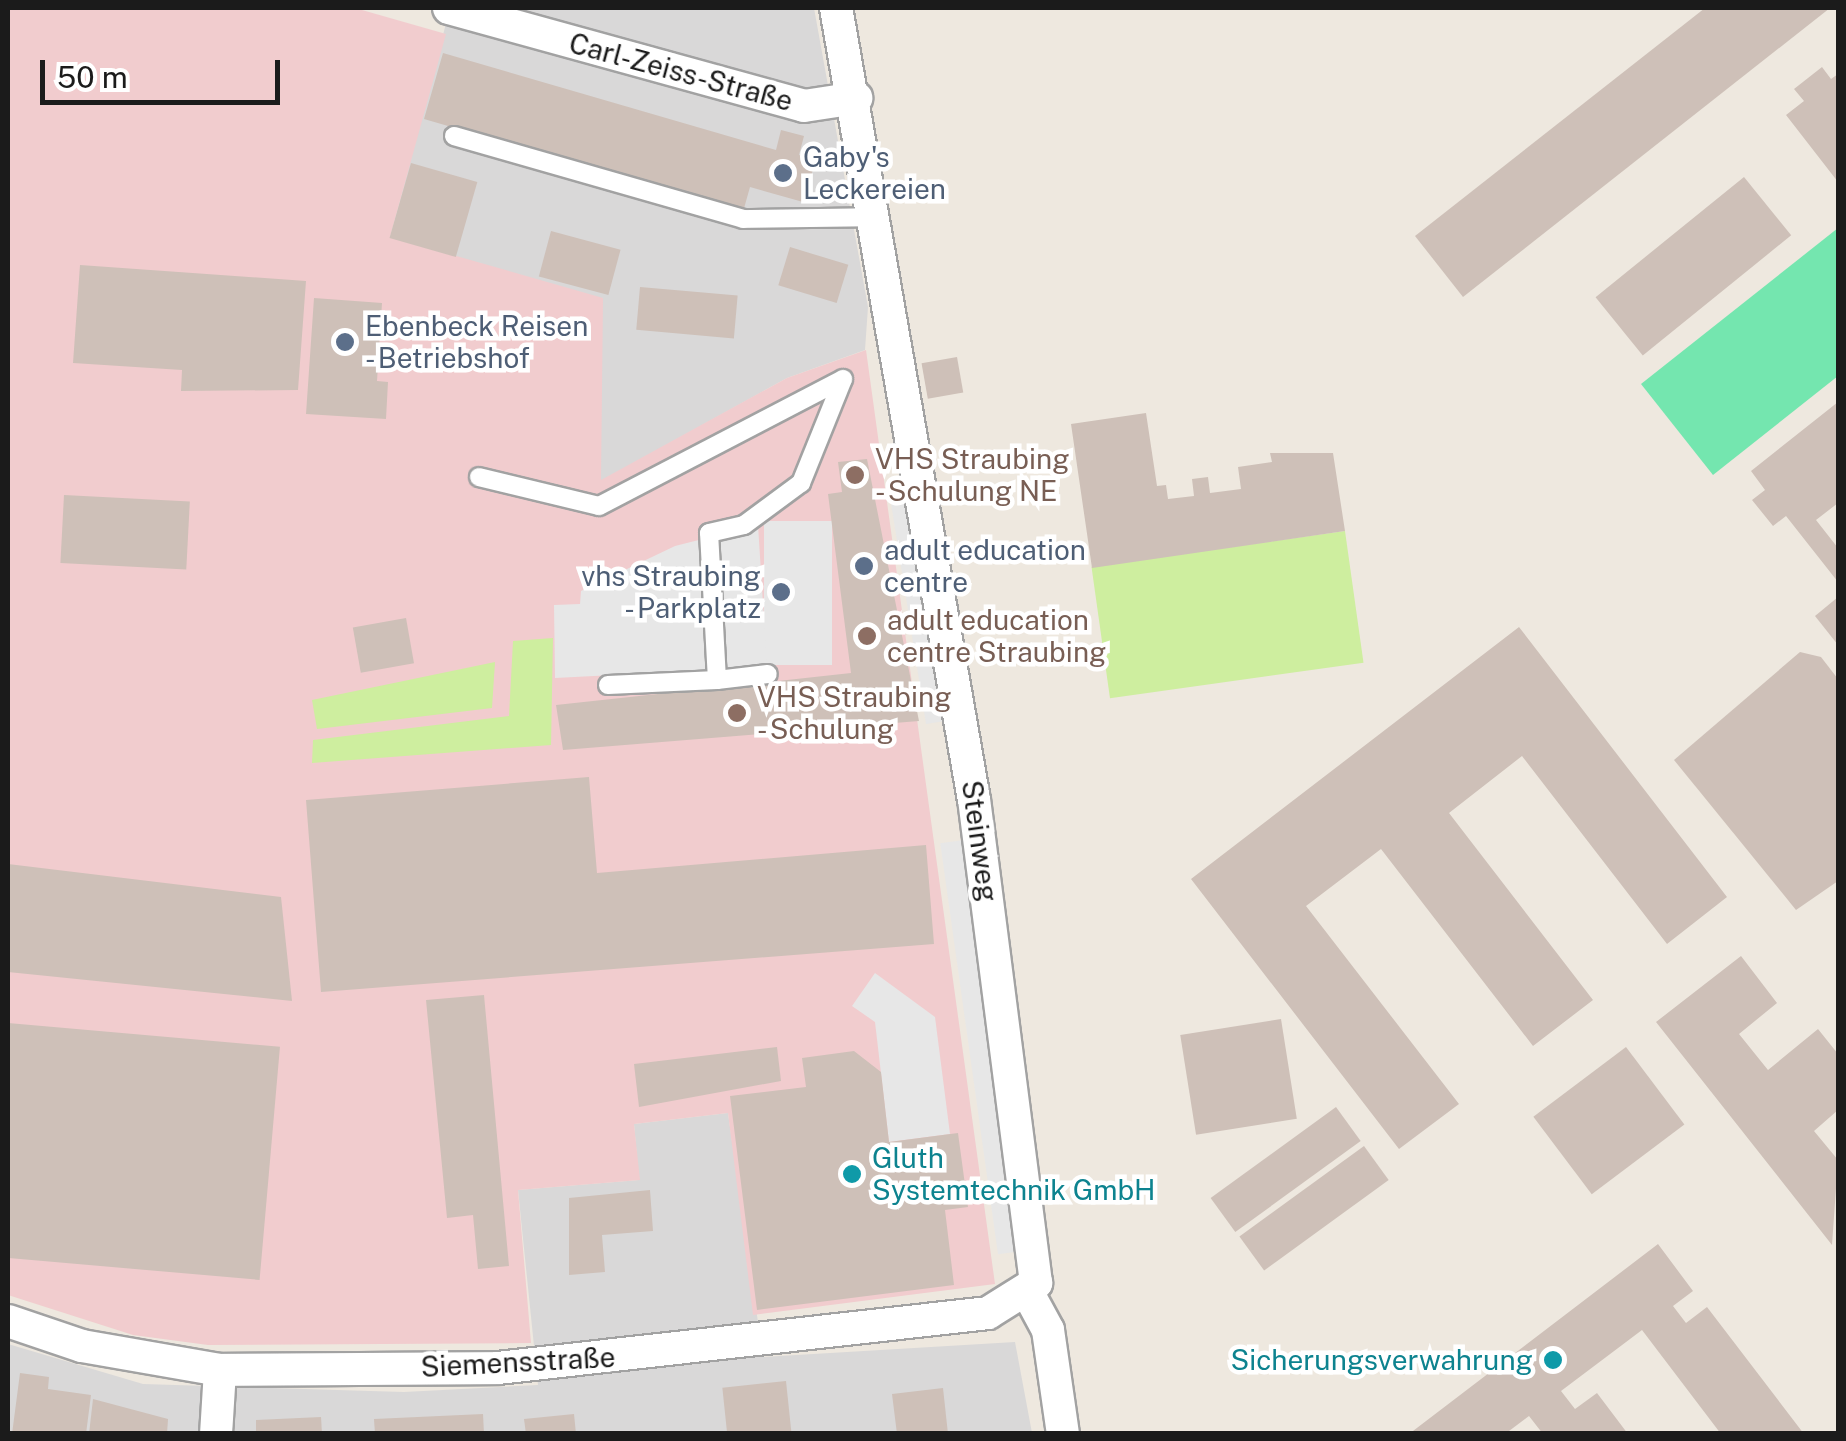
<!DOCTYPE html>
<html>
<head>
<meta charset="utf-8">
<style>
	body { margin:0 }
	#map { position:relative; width:1846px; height:1441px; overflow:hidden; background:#eee8df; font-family:"Public Sans",sans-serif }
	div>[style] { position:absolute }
	.residential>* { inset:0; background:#d9d8d8 }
	.commercial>* { inset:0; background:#f1ccce }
	.grass>* { inset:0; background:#ceee9f; transform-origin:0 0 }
	.pitch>* { inset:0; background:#74e6af }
	.parking>* { inset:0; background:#e7e7e7; transform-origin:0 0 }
	.building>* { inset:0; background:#cec0b8; transform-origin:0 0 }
	.roads { filter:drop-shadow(2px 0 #a2a2a2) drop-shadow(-2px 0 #a2a2a2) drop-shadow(0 2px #a2a2a2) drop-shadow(0 -2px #a2a2a2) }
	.lane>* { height:18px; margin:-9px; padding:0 9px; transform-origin:9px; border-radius:9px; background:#fff }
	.street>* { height:32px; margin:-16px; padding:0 16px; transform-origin:16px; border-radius:16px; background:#fff }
	.dots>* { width:28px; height:28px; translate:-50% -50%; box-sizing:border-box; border:5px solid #fff; border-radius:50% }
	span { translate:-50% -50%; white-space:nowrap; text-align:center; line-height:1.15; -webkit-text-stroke:9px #fff; paint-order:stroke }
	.street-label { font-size:28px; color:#1b1b1b }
	.service-label { font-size:28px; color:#4e5e75 }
	.left { translate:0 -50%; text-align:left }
	.right { translate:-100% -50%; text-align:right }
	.education-label { font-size:28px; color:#785e54 }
	.culture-label { font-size:28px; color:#0d838f }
	.frame { position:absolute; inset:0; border:10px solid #1b1b1b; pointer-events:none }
	.scale { position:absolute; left:40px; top:60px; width:240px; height:45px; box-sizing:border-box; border:5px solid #1b1b1b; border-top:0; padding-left:12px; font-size:30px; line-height:35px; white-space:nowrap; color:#1b1b1b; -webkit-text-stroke:8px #fff; paint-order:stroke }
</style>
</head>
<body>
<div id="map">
	<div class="residential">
		<i style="clip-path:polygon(450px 8px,814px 8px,868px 307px,865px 350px,787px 378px,601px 481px,390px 238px)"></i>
		<i style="clip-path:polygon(728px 1113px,763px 1357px,1015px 1342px,1032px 1433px,8px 1433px,8px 1344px,143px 1384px,404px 1392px,538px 1385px,518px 1190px,639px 1180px,634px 1124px)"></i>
	</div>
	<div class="commercial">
		<i style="clip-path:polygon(8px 8px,355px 8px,446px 34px,390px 237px,603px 298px,601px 480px,787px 378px,866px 350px,995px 1284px,753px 1315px,728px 1113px,634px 1124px,640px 1180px,518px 1190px,531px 1343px,208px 1345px,133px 1335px,8px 1295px)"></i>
	</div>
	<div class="grass">
		<i style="left:1345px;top:531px;width:133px;height:256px;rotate:82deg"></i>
		<i style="clip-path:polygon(553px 638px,551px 745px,312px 763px,313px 740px,509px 716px,513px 641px)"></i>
		<i style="clip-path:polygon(495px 662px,492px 708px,317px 729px,312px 700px)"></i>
	</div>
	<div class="pitch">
		<i style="clip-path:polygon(1838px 228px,1838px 376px,1713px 475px,1641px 384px)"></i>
	</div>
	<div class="parking">
		<i style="left:908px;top:489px;width:235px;height:19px;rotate:81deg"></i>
		<i style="left:764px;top:521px;width:68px;height:144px"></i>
		<i style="clip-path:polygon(758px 525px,767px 667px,555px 678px,554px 605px,580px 604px,581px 591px,675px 546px)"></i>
		<i style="left:964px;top:840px;width:415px;height:24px;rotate:82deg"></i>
		<i style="clip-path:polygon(875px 973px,935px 1017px,950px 1134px,889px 1142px,875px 1022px,852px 1006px)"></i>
	</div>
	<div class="building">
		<i style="clip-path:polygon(1705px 8px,1830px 8px,1463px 297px,1415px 236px)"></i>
		<i style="clip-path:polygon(443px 53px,776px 150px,781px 130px,804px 136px,799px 155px,816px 160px,803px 202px,750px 187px,743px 212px,424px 119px)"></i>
		<i style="clip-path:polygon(1822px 67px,1831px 79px,1838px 74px,1838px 182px,1786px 115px,1804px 101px,1794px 89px)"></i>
		<i style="left:411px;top:163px;width:69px;height:78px;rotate:16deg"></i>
		<i style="left:1744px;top:177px;width:75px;height:191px;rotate:51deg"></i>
		<i style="left:551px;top:231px;width:72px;height:47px;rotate:15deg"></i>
		<i style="left:790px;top:247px;width:61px;height:40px;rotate:17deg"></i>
		<i style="clip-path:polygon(80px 265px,306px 281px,298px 390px,181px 391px,182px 370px,73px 363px)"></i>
		<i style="left:640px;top:287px;width:98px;height:43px;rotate:5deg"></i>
		<i style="clip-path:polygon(314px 298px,382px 303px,377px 381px,388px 382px,386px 419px,306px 414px)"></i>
		<i style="left:957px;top:357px;width:36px;height:36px;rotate:80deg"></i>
		<i style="clip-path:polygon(1838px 402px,1838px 503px,1816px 520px,1838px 548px,1838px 582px,1786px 516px,1773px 526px,1752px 500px,1765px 490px,1751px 471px)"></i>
		<i style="clip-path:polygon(1146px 413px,1157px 486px,1166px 485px,1168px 499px,1194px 496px,1192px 479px,1208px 477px,1210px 493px,1241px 489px,1238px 467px,1272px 462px,1270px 453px,1333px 453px,1345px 531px,1092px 568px,1071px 424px)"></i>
		<i style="clip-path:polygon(867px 459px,919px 721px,563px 750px,556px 705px,851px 673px,828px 494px,842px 492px,838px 462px)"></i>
		<i style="left:64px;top:495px;width:126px;height:68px;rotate:3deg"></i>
		<i style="clip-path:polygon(1838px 597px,1838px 645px,1815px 616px)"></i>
		<i style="left:406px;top:618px;width:46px;height:54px;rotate:80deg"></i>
		<i style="clip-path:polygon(1519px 627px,1727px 897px,1667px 944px,1522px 756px,1449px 813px,1593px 1000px,1533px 1046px,1381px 849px,1306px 906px,1459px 1104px,1399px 1149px,1191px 879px)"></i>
		<i style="clip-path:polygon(1800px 652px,1821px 657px,1838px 679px,1838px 881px,1796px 910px,1674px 760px)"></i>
		<i style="clip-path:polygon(589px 777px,597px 873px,926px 845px,934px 944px,321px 992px,306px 800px)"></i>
		<i style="clip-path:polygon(8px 864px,281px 897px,292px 1001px,8px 972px)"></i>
		<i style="clip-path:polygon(1741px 956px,1777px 1003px,1739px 1034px,1768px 1070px,1818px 1029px,1838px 1054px,1838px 1110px,1814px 1131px,1838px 1160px,1832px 1245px,1656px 1022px)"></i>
		<i style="clip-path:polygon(484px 995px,509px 1266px,478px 1269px,473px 1215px,447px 1218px,426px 1000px)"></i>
		<i style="left:1281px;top:1019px;width:101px;height:102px;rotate:81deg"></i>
		<i style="left:8px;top:1023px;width:273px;height:234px;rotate:5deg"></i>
		<i style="clip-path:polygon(777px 1047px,781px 1081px,639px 1107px,634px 1064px)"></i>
		<i style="left:1626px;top:1047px;width:97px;height:116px;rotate:53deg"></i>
		<i style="clip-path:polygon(854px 1051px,881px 1072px,889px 1142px,958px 1133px,968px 1207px,945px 1210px,954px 1285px,757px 1310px,730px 1096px,806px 1087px,802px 1058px)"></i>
		<i style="left:1336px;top:1107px;width:42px;height:155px;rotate:54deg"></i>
		<i style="left:1364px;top:1146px;width:42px;height:154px;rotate:54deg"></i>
		<i style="clip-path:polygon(650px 1190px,653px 1231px,602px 1235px,605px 1272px,569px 1275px,569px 1198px)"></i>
		<i style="clip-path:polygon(1658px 1244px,1693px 1291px,1673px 1306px,1686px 1323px,1707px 1307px,1804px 1434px,1721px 1434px,1642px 1330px,1561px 1391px,1575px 1409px,1597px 1393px,1628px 1434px,1543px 1434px,1529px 1416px,1505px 1434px,1409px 1434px)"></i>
		<i style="clip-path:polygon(20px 1373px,49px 1377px,48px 1389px,91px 1395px,86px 1434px,12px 1434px)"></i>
		<i style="left:786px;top:1381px;width:53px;height:64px;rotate:84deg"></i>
		<i style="clip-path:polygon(943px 1388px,948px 1434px,897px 1434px,892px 1394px)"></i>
		<i style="clip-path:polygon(93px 1399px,168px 1419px,167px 1434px,89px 1434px)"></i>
		<i style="clip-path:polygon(483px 1414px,484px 1434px,375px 1434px,374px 1419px)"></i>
		<i style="clip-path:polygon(574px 1414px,576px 1434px,526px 1434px,524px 1419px)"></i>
		<i style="clip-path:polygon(321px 1417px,322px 1434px,256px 1434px,256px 1420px)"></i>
	</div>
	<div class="roads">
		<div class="lane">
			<i style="left:454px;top:136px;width:301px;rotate:16deg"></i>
			<i style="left:743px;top:219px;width:135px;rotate:-0.8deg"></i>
			<i style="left:479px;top:477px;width:123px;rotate:13.6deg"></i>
			<i style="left:599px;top:506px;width:275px;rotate:-27.5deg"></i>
			<i style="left:717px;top:680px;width:51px;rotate:-6.7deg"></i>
			<i style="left:608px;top:685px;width:109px;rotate:-2.6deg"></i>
			<i style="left:717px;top:680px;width:147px;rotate:-93.1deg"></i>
			<i style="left:709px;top:533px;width:36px;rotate:-13deg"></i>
			<i style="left:744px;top:525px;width:71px;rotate:-36.4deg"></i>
			<i style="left:801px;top:483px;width:112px;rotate:-68deg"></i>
		</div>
		<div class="street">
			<i style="left:449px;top:8px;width:368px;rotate:15.4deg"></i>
			<i style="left:804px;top:106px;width:53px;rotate:-8.7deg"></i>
			<i style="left:1028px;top:1293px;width:42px;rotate:61.6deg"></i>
			<i style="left:1048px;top:1330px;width:105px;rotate:81.8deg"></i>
			<i style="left:8px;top:1321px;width:78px;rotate:18.7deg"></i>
			<i style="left:82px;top:1346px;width:140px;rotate:9.9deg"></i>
			<i style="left:220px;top:1370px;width:278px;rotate:-0.4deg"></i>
			<i style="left:498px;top:1368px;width:493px;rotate:-6.4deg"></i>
			<i style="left:988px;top:1313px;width:57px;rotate:-32deg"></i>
			<i style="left:1036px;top:1283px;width:487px;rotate:-97.3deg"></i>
			<i style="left:974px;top:800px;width:804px;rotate:-99.88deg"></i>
			<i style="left:216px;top:1434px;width:64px;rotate:-86.4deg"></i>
		</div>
	</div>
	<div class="dots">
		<i style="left:783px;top:173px;background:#5c6f8a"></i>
		<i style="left:345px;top:342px;background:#5c6f8a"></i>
		<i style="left:855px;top:475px;background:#8d6e63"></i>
		<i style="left:864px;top:566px;background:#5c6f8a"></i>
		<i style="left:781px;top:592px;background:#5c6f8a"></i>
		<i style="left:867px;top:636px;background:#8d6e63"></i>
		<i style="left:737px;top:713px;background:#8d6e63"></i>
		<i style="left:852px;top:1174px;background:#0f9aa8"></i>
		<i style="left:1553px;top:1360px;background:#0f9aa8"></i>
	</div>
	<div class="street-label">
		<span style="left:681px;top:72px;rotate:15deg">Carl-Zeiss-Straße</span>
		<span style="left:980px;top:841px;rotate:82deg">Steinweg</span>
		<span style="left:518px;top:1362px;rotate:-3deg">Siemensstraße</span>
	</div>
	<div class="service-label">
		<span class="left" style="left:803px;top:173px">Gaby's<br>Leckereien</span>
		<span class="left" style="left:365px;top:342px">Ebenbeck Reisen<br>- Betriebshof</span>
		<span class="left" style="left:884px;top:566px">adult education<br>centre</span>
		<span class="right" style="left:761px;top:592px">vhs Straubing<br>- Parkplatz</span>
	</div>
	<div class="education-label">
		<span class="left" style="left:875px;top:475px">VHS Straubing<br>- Schulung NE</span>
		<span class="left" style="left:887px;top:636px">adult education<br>centre Straubing</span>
		<span class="left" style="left:757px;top:713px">VHS Straubing<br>- Schulung</span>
	</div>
	<div class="culture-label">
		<span class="left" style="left:872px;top:1174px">Gluth<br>Systemtechnik GmbH</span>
		<span class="right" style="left:1533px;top:1360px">Sicherungsverwahrung</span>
	</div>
	<div class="frame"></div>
	<div class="scale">50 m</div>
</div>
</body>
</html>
